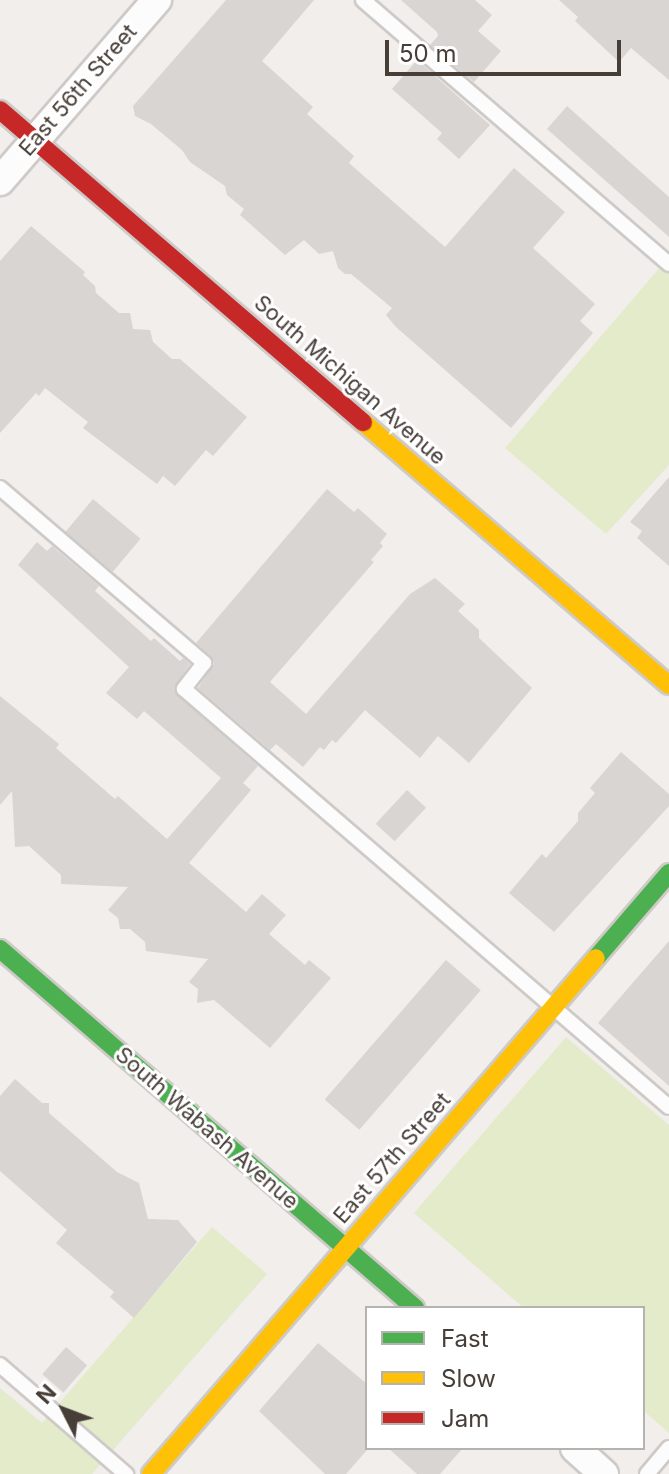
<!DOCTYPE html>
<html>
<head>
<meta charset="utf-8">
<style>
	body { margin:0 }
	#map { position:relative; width:669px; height:1474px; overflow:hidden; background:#f1eeeb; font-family:Inter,sans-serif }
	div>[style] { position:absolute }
	.green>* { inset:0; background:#e4ebcb }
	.building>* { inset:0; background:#d9d5d2; transform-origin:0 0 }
	.roads { filter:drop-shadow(2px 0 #cecac7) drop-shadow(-2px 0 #cecac7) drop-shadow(0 2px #cecac7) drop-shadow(0 -2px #cecac7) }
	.lane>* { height:14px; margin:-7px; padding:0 7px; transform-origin:7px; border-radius:7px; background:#fdfcfc }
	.street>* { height:28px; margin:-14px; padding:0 14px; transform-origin:14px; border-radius:14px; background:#fdfcfc }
	.fast>* { height:18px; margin:-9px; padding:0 9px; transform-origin:9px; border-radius:9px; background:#4caf50 }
	.slow>* { height:18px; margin:-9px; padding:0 9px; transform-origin:9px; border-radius:9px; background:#ffc107 }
	.jam>* { height:18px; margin:-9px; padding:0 9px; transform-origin:9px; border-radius:9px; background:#c62828 }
	span { translate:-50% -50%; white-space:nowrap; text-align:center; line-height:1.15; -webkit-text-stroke:6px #fff; paint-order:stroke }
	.street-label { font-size:22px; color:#473e37 }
	.legend { position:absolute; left:365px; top:1306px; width:280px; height:144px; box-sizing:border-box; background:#fff; border:2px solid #b5b2af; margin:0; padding:10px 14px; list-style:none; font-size:24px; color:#473e37 }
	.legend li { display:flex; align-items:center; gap:16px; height:40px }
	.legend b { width:40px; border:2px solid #b5b2af }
	.north { position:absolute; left:24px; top:1370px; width:80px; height:80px; -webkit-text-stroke:6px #fff; paint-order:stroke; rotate:312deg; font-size:22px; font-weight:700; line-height:32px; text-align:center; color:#473e37 }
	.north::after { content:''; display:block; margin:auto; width:28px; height:36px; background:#473e37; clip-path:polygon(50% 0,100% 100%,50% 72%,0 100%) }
	.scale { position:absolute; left:385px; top:40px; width:236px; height:36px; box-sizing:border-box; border:4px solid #473e37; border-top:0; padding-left:10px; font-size:24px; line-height:28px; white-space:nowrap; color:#473e37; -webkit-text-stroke:6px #fff; paint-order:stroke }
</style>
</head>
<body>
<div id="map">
	<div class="green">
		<i style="clip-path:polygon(669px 257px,669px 465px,606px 534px,505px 448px)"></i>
		<i style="clip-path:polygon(566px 1037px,669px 1125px,669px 1433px,643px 1410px,643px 1308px,524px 1308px,414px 1213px)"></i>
		<i style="clip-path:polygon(212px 1227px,267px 1274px,92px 1474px,0 1474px,0 1388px,42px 1423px)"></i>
	</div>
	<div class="building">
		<i style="clip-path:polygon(226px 0,314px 0,262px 61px,313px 107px,307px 114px,354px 156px,349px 163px,445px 247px,514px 168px,565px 212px,533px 248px,595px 304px,580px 321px,593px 333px,511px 428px,396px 327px,386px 315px,392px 308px,351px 274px,345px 274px,338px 268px,333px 251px,319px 254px,304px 240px,285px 255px,240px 215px,244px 209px,227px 195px,225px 186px,190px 162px,182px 150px,151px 124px,135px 116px,133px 106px)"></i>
		<i style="clip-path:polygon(401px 0,475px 0,492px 15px,478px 31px,501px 51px,474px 82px,430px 45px,438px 36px,437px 32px)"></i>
		<i style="clip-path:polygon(559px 0,669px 0,669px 80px,631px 48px,619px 62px,575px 21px,578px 17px)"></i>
		<i style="clip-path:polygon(417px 60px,490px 125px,459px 159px,437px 139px,442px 133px,392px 89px)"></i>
		<i style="clip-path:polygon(567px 106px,669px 197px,669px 237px,547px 129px)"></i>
		<i style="clip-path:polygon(31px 226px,85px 272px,83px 275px,95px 286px,96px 293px,119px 313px,130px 313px,133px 329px,150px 330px,153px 342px,172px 359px,180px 359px,247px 417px,213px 456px,206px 450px,175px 486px,163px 476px,157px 484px,83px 428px,88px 422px,45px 388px,39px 396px,36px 393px,0 433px,0 261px)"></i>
		<i style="clip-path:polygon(669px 477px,669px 566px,637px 538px,642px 531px,630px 522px)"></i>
		<i style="clip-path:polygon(327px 489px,354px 512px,358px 508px,387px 534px,380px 543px,383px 546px,371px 560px,374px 562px,270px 682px,306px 714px,410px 594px,435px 578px,465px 604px,458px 611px,479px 630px,479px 638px,532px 688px,469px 763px,438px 736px,420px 758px,365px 710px,336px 743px,332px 740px,324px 750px,320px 747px,303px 767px,276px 744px,270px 750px,198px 688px,214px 664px,211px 656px,196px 643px)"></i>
		<i style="left:93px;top:499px;width:62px;height:43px;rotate:40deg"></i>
		<i style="clip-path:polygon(37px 542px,47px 551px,52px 546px,99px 586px,95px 591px,151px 641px,154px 638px,180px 661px,183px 658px,190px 664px,176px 684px,175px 693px,258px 766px,243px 783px,251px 790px,189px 863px,246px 912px,262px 894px,286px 915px,269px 934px,305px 965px,309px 960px,331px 978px,270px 1048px,214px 1000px,197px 1003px,198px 989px,189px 982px,208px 959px,146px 951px,145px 942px,130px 929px,120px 929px,118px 918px,108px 910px,128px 887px,61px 884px,61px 875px,29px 846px,15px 847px,12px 791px,0 805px,0 696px,59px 744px,56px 748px,115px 799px,118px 796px,167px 839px,221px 778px,144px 711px,137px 719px,106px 693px,129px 667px,18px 565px)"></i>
		<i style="clip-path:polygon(621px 752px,669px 794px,669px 806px,554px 932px,509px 893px,542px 854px,546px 858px,578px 821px,578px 813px,595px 793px,590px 788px)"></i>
		<i style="left:407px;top:790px;width:26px;height:46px;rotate:43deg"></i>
		<i style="clip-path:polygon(669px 941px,669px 1086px,598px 1023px)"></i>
		<i style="left:446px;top:960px;width:46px;height:185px;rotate:41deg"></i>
		<i style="clip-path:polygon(15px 1079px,42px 1103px,49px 1103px,49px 1113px,117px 1172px,139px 1183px,148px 1219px,178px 1220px,197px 1242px,134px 1318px,110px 1297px,114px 1292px,56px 1243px,67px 1230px,0 1171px,0 1096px)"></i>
		<i style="clip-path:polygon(318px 1343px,367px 1384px,367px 1450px,346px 1474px,325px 1474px,259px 1411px)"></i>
		<i style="left:66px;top:1347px;width:28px;height:36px;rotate:41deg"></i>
		<i style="clip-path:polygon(388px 1448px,463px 1448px,440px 1474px,417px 1474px)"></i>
	</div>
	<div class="roads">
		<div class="lane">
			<i style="left:363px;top:0;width:404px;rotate:40.8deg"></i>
			<i style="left:0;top:488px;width:269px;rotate:40.6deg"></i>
			<i style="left:204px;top:663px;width:33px;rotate:128deg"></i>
			<i style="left:184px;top:689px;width:640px;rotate:40.76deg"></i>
			<i style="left:0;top:1365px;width:167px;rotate:40.9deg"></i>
			<i style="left:647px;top:1474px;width:34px;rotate:-50deg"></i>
		</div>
		<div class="street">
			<i style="left:0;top:181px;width:240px;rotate:-49.1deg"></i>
			<i style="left:575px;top:1448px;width:39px;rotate:42deg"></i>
		</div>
		<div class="fast">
			<i style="left:0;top:949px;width:549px;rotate:40.86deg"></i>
			<i style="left:596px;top:958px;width:112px;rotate:-49.3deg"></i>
		</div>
		<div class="slow">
			<i style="left:363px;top:422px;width:403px;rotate:40.7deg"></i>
			<i style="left:151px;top:1474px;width:681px;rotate:-49.23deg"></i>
		</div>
		<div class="jam">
			<i style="left:0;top:110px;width:479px;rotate:40.7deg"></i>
		</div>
	</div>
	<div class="street-label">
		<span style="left:78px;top:90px;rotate:-49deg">East 56th Street</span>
		<span style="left:350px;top:380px;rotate:41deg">South Michigan Avenue</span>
		<span style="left:207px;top:1128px;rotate:41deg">South Wabash Avenue</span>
		<span style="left:392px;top:1158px;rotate:-49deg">East 57th Street</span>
	</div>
	<ul class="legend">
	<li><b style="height:10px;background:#4caf50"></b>Fast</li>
	<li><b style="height:10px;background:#ffc107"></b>Slow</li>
	<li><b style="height:10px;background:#c62828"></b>Jam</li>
	</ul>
	<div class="north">N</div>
	<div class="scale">50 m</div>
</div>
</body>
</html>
